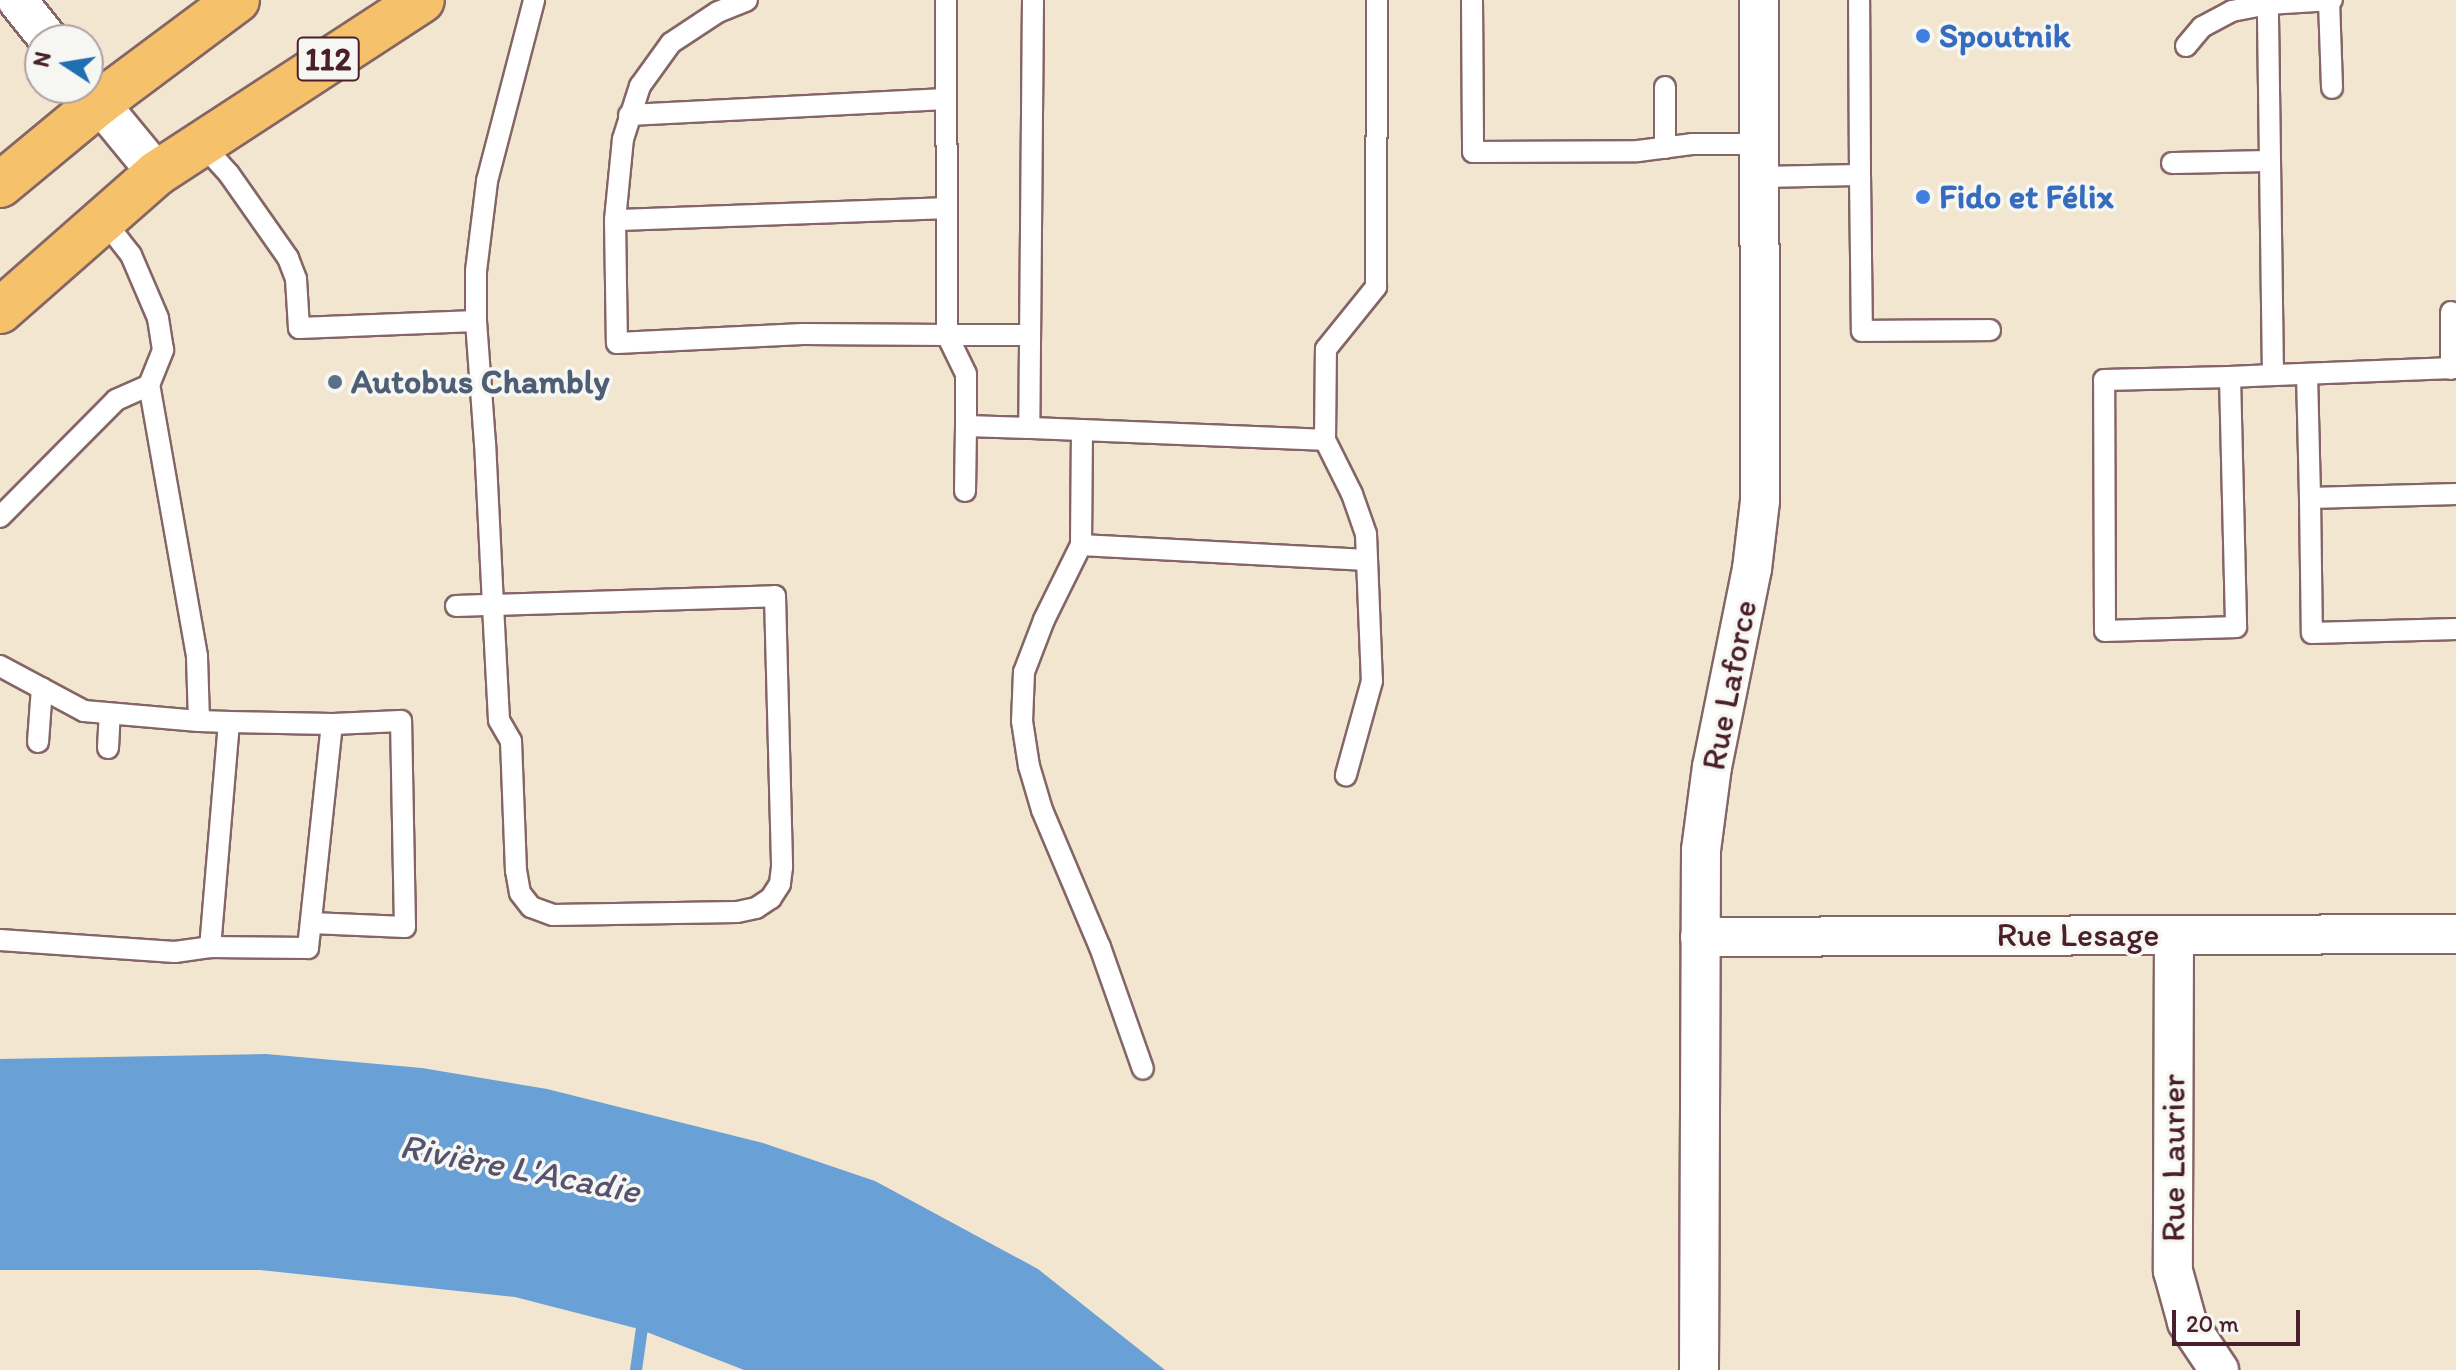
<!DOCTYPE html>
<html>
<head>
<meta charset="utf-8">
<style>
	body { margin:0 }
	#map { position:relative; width:2456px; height:1370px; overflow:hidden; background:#f2e6d0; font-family:Itim,sans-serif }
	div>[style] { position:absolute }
	.water>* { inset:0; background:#69a1d7 }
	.stream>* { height:12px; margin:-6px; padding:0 6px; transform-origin:6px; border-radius:6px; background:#69a1d7 }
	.roads { filter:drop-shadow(2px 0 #856565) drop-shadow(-2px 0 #856565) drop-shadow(0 2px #856565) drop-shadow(0 -2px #856565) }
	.service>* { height:20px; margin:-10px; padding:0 10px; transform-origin:10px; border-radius:10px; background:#fff }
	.minor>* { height:38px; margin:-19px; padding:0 19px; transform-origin:19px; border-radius:19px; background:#fff }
	.primary>* { height:44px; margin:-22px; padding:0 22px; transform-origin:22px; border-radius:22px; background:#f5c16b }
	.dots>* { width:22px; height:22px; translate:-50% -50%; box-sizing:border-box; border:4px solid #f6f6f2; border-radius:50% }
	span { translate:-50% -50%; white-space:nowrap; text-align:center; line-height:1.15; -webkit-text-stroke:7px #f6f6f2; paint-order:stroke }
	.shield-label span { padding:2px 6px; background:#f6f6f2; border:2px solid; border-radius:6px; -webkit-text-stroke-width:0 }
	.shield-label { font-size:32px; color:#4a1f2b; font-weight:700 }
	.shop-label { font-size:34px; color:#366cbe; font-weight:700 }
	.left { translate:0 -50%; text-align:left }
	.service-label { font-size:34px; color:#4e5e75; font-weight:700 }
	.street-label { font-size:34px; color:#4a1f2b }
	.water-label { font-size:36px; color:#565370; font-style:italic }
	.north { position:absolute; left:24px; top:24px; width:80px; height:80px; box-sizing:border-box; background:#f6f6f2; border:2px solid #b1a0a2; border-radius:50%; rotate:282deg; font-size:22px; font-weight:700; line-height:32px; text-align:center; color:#4a1f2b }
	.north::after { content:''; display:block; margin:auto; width:28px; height:36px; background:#1f6fb2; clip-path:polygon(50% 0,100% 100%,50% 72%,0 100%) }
	.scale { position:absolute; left:2172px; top:1310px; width:128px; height:36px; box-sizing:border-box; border:4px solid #4a1f2b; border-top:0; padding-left:10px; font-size:24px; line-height:28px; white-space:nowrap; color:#4a1f2b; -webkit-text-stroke:6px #f6f6f2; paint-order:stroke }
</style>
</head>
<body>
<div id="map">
	<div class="water">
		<i style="clip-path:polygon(266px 1054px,422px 1068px,547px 1089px,763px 1143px,875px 1181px,1038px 1269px,1165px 1370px,744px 1370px,639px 1329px,515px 1297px,260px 1270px,0 1270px,0 1059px)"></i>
	</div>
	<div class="stream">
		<i style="left:636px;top:1370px;width:57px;rotate:-81.9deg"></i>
	</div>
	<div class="roads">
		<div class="service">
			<i style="left:946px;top:0;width:335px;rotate:89.8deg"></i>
			<i style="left:947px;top:335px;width:83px"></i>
			<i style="left:1033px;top:0;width:428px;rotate:90.5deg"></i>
			<i style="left:1029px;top:428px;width:296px;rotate:2.3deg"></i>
			<i style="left:1325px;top:440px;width:91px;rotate:-89.4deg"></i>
			<i style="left:1326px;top:349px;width:80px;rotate:-51.1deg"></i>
			<i style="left:1376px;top:287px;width:287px;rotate:-89.8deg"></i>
			<i style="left:1472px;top:0;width:152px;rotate:89.6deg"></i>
			<i style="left:1473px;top:152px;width:165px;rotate:-0.3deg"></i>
			<i style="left:1638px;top:151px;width:54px;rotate:-7.4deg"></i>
			<i style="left:1692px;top:144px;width:67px"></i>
			<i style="left:2329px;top:1px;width:87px;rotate:88deg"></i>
			<i style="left:2186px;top:46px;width:25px;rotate:-50deg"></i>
			<i style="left:2202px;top:27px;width:34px;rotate:-28deg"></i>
			<i style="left:2232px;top:11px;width:37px;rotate:-11deg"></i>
			<i style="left:2268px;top:4px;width:64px;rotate:-3.6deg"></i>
			<i style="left:629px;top:115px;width:317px;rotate:-2.9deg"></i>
			<i style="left:201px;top:143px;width:42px;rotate:47.9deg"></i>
			<i style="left:229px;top:174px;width:103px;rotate:54.9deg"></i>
			<i style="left:288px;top:258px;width:22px;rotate:69deg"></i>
			<i style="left:296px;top:279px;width:49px;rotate:86.5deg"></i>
			<i style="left:299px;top:328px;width:177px;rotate:-2.3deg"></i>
			<i style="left:476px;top:321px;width:50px;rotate:-90deg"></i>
			<i style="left:476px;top:271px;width:91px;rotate:-83deg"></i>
			<i style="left:487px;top:181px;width:187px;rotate:-75.4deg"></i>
			<i style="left:1665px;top:148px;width:61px;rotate:-90deg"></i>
			<i style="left:2172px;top:163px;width:98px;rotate:-1.2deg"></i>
			<i style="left:1860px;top:175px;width:156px;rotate:89.3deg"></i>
			<i style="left:1862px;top:331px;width:128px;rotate:-0.4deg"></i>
			<i style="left:1759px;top:177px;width:101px;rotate:-1.1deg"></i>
			<i style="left:1860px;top:175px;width:175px;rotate:-90.3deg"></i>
			<i style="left:946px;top:208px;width:331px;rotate:177.9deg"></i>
			<i style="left:615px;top:220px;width:123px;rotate:89.1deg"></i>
			<i style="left:617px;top:343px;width:186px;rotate:-2.8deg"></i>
			<i style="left:803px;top:334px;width:144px;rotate:0.4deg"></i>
			<i style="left:947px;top:335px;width:43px;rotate:64deg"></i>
			<i style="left:966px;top:374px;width:52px;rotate:90deg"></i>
			<i style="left:966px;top:426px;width:63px;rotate:1.8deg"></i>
			<i style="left:615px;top:220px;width:81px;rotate:-84.4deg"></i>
			<i style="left:623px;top:139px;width:56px;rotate:-72.2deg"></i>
			<i style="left:640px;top:86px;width:53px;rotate:-54.2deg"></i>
			<i style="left:671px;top:43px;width:56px;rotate:-33.4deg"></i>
			<i style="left:718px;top:12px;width:31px;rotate:-22deg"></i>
			<i style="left:2451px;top:312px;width:57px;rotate:90deg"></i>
			<i style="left:2307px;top:374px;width:124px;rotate:88.6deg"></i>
			<i style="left:2310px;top:498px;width:146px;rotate:-1.6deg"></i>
			<i style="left:2273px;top:375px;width:183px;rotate:-2.2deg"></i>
			<i style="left:2230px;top:377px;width:250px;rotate:88.6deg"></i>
			<i style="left:2236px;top:627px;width:131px;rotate:178.3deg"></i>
			<i style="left:2105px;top:631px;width:251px;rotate:-90.2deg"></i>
			<i style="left:2104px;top:380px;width:126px;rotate:-1.4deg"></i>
			<i style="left:2230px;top:377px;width:43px;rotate:-2.7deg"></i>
			<i style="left:2273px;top:375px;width:375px;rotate:-90.8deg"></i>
			<i style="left:1082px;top:430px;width:115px;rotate:90.5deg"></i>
			<i style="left:1081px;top:545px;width:286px;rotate:3deg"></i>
			<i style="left:1325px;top:440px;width:60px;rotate:63.4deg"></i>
			<i style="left:1352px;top:494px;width:42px;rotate:70.7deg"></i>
			<i style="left:1366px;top:534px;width:147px;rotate:87.7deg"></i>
			<i style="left:1372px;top:681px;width:98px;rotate:105.5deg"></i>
			<i style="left:965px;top:491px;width:65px;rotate:-89.1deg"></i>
			<i style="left:2310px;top:498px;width:135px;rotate:89.2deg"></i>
			<i style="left:2312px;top:633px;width:144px;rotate:-1.6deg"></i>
			<i style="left:0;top:517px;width:165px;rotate:-45.2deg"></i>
			<i style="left:116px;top:400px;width:36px;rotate:-24deg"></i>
			<i style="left:1081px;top:545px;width:84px;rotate:116.3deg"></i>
			<i style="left:1044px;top:620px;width:56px;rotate:111deg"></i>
			<i style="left:1024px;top:672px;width:49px;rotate:92.3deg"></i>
			<i style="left:1022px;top:721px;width:46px;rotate:81.2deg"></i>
			<i style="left:1029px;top:766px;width:46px;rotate:73.5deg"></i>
			<i style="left:1042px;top:810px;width:149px;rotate:67.1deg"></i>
			<i style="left:1100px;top:947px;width:129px;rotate:70.6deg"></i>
			<i style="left:456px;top:606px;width:37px;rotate:-2deg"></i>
			<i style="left:493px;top:605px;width:282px;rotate:-1.8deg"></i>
			<i style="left:775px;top:596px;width:271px;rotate:88.5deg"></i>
			<i style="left:782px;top:867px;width:17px;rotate:97deg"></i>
			<i style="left:780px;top:884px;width:17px;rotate:123deg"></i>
			<i style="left:771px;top:898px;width:18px;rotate:146deg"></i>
			<i style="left:756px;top:908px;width:19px;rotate:168deg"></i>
			<i style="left:737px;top:912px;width:184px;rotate:179.1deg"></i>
			<i style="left:553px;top:915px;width:23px;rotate:-160deg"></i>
			<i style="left:531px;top:907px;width:18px;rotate:-128deg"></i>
			<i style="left:520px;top:893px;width:22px;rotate:-100deg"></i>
			<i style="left:516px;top:871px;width:130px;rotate:-92.2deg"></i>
			<i style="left:511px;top:741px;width:24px;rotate:-120deg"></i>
			<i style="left:499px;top:720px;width:115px;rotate:-93deg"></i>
			<i style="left:493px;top:605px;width:161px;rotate:-92.8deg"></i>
			<i style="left:485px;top:444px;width:123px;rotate:-94.2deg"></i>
			<i style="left:0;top:666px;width:95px;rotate:28.2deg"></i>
			<i style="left:84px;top:711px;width:115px;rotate:5deg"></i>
			<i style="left:199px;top:721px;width:65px;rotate:-91.8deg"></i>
			<i style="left:197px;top:656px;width:275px;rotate:-100deg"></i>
			<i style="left:149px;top:385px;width:38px;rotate:-68deg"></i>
			<i style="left:163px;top:350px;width:32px;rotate:-99deg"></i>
			<i style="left:158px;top:318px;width:69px;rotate:-113.2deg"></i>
			<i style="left:131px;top:255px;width:47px;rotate:-128.1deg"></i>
			<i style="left:199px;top:721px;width:30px;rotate:2deg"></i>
			<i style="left:229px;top:722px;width:226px;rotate:94.8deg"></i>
			<i style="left:210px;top:947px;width:98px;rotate:0.6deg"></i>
			<i style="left:308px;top:948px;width:225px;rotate:-83.9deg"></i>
			<i style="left:332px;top:724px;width:103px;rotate:-178.9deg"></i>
			<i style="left:38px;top:742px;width:54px;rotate:-85.8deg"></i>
			<i style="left:108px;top:748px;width:33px;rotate:-87deg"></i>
			<i style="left:311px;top:923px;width:94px;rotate:2.4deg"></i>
			<i style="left:405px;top:927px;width:206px;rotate:-91.1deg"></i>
			<i style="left:401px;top:721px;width:69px;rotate:177.5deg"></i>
			<i style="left:0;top:940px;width:175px;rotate:3.9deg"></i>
			<i style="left:175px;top:952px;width:35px;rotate:-8deg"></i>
		</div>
		<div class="minor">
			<i style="left:17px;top:0;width:51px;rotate:51.3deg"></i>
			<i style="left:87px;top:88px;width:110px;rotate:50.5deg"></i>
			<i style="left:2174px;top:935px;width:336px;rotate:90.2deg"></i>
			<i style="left:2173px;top:1271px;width:53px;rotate:74.6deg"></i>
			<i style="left:2187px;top:1322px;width:58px;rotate:56.3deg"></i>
			<i style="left:1700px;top:937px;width:756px;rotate:-0.23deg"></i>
			<i style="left:1699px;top:1370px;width:520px;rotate:-89.78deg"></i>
			<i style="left:1701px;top:850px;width:84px;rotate:-82.5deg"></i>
			<i style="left:1712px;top:767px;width:202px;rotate:-78.6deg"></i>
			<i style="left:1752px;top:569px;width:68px;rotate:-83.3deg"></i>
			<i style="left:1760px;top:501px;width:501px;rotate:-90.11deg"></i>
		</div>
		<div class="primary">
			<i style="left:0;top:185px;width:129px;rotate:-39.6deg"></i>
			<i style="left:99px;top:103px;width:172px;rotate:-36.7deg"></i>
			<i style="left:0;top:311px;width:209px;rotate:-41.3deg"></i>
			<i style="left:157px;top:173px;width:316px;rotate:-33.1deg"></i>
		</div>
	</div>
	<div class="dots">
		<i style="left:1923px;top:36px;background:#3f7fe0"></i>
		<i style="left:1923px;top:197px;background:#3f7fe0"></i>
		<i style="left:335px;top:382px;background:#5c6f8a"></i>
	</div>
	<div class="shield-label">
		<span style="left:328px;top:59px">112</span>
	</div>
	<div class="shop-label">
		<span class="left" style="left:1939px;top:36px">Spoutnik</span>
		<span class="left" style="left:1939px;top:197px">Fido et Félix</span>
	</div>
	<div class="service-label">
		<span class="left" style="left:351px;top:382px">Autobus Chambly</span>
	</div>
	<div class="street-label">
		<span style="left:1729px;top:685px;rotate:-79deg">Rue Laforce</span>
		<span style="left:2078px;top:935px">Rue Lesage</span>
		<span style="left:2173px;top:1158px;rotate:-90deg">Rue Laurier</span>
	</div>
	<div class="water-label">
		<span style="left:520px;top:1168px;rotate:11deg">Rivière L'Acadie</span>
	</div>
	<div class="north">N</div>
	<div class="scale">20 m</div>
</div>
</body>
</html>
